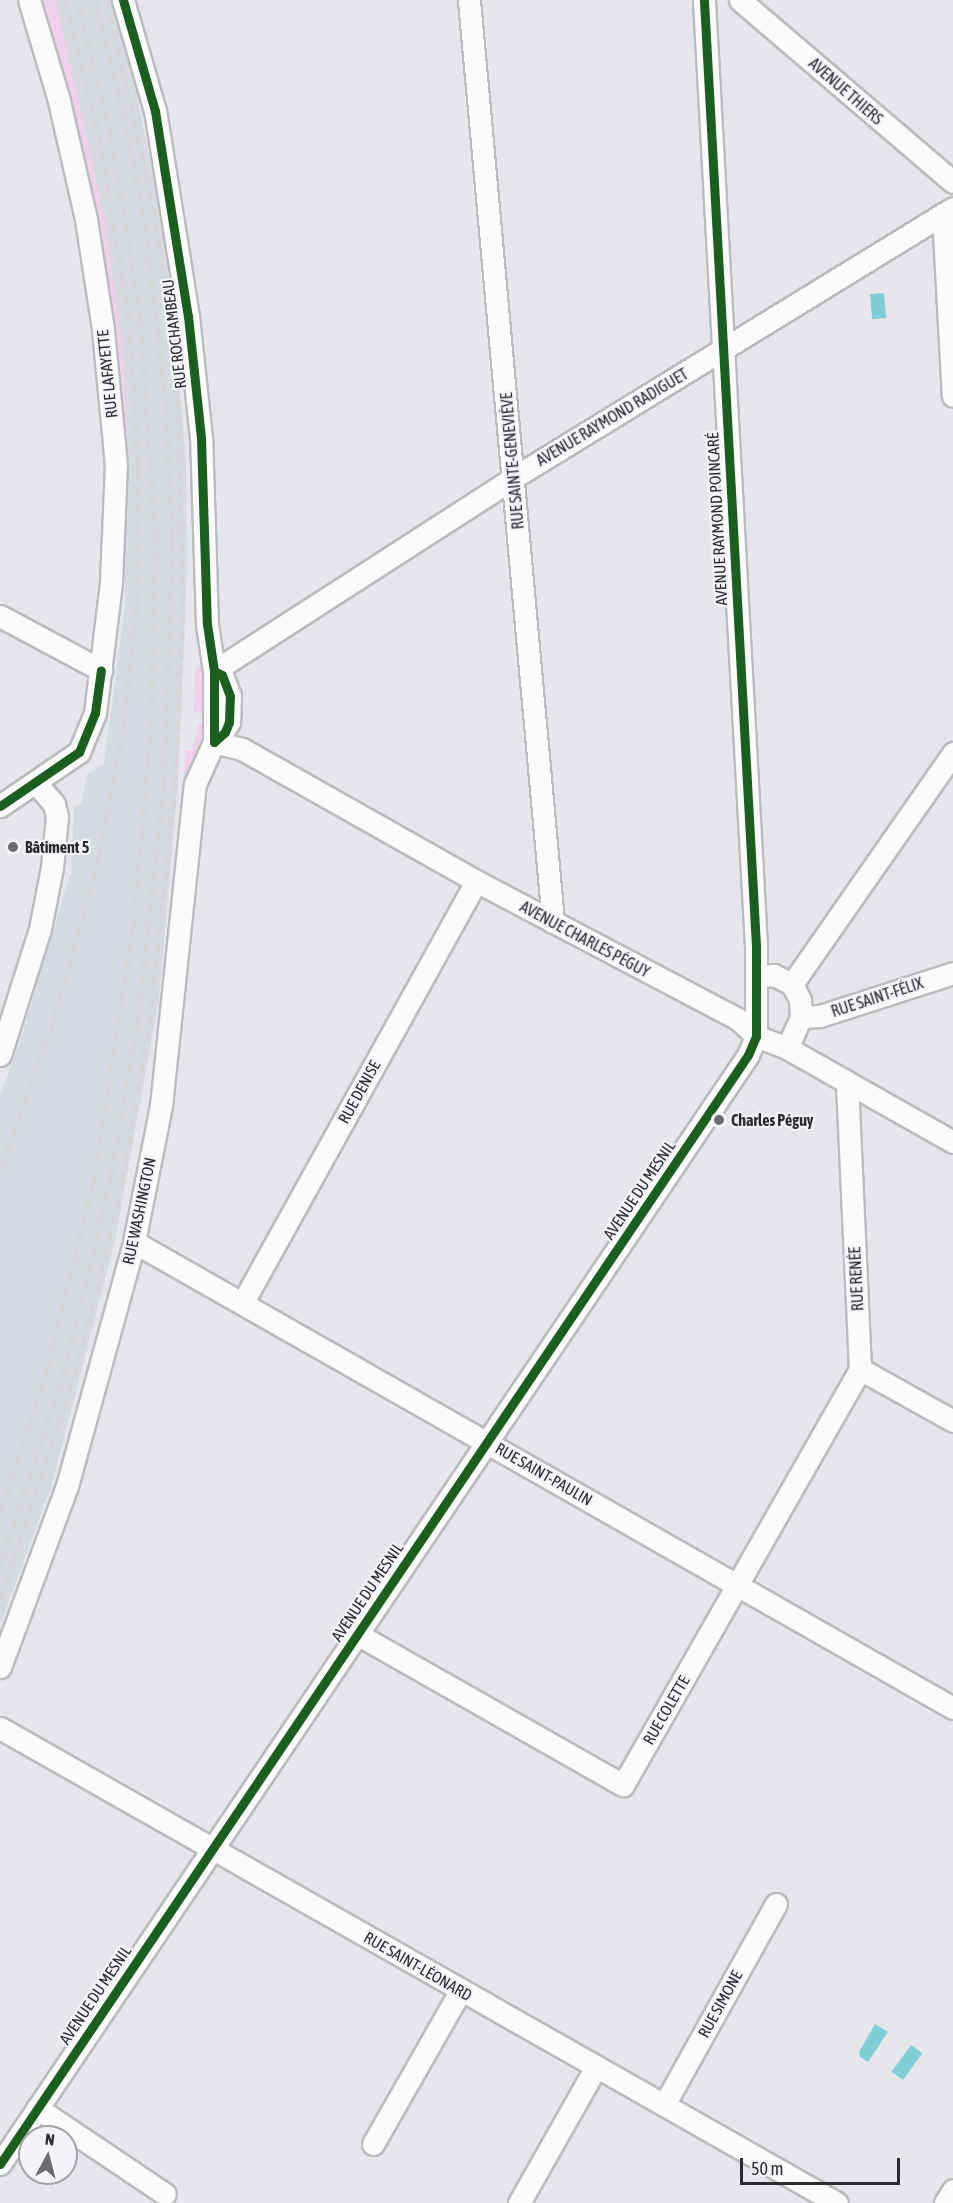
<!DOCTYPE html>
<html>
<head>
<meta charset="utf-8">
<style>
	body { margin:0 }
	#map { position:relative; width:953px; height:2203px; overflow:hidden; background:#e6e7ea; font-family:"Asap Condensed",sans-serif }
	div>[style] { position:absolute }
	.built>* { inset:0; background:#d7dae1 }
	.green>* { inset:0; background:#f0d0eb }
	.water>* { inset:0; background:#82ced6; transform-origin:0 0 }
	.roads { filter:drop-shadow(2px 0 #bbbcbe) drop-shadow(-2px 0 #bbbcbe) drop-shadow(0 2px #bbbcbe) drop-shadow(0 -2px #bbbcbe) }
	.minor>* { height:21px; margin:-10.5px; padding:0 10.5px; transform-origin:10.5px; border-radius:10.5px; background:#fbfbfc }
	.rail>* { height:4.5px; margin-top:-2.25px; transform-origin:0; background:repeating-linear-gradient(90deg,#d7d7d7 0 12px,transparent 0 18px) }
	.cycleway>* { height:9px; margin:-4.5px; padding:0 4.5px; transform-origin:4.5px; border-radius:4.5px; background:#1b5e20 }
	.dots>* { width:16px; height:16px; translate:-50% -50%; box-sizing:border-box; border:3px solid #f2f4f8; border-radius:50% }
	span { translate:-50% -50%; white-space:nowrap; text-align:center; line-height:1.15; -webkit-text-stroke:4.5px #f2f4f8; paint-order:stroke }
	.street-label { font-size:16px; color:#2b2c2e }
	.poi-label { font-size:16px; color:#2b2c2e; font-weight:700 }
	.left { translate:0 -50%; text-align:left }
	.north { position:absolute; left:18px; top:2125px; width:60px; height:60px; box-sizing:border-box; background:#f2f4f8; border:2px solid #a2a4a7; border-radius:50%; rotate:7deg; font-size:16px; font-weight:700; line-height:24px; text-align:center; color:#2b2c2e }
	.north::after { content:''; display:block; margin:auto; width:21px; height:27px; background:#6c6d70; clip-path:polygon(50% 0,100% 100%,50% 72%,0 100%) }
	.scale { position:absolute; left:740px; top:2158px; width:160px; height:27px; box-sizing:border-box; border:3px solid #2b2c2e; border-top:0; padding-left:8px; font-size:18px; line-height:21px; white-space:nowrap; color:#2b2c2e; -webkit-text-stroke:4px #f2f4f8; paint-order:stroke }
</style>
</head>
<body>
<div id="map">
	<div class="built">
		<i style="clip-path:polygon(38px 0,114px 0,124px 34px,156px 189px,173px 309px,186px 461px,187px 566px,178px 780px,159px 1000px,115px 1240px,52px 1484px,0 1625px,0 1096px,19px 1045px,71px 872px,74px 806px,82px 803px,87px 774px,104px 764px,125px 607px,125px 463px)"></i>
	</div>
	<div class="green">
		<i style="clip-path:polygon(38px 0,56px 0,104px 215px,122px 342px,129px 463px,125px 582px,125px 463px)"></i>
		<i style="clip-path:polygon(196px 667px,201px 667px,209px 714px,193px 712px)"></i>
		<i style="clip-path:polygon(199px 723px,207px 725px,204px 734px,189px 773px,184px 774px,185px 751px,192px 750px)"></i>
	</div>
	<div class="water">
		<i style="left:884px;top:293px;width:25px;height:14px;rotate:85deg"></i>
		<i style="clip-path:polygon(875px 2024px,888px 2032px,868px 2062px,860px 2057px,859px 2052px)"></i>
		<i style="left:911px;top:2045px;width:14px;height:33px;rotate:36deg"></i>
	</div>
	<div class="roads">
		<div class="minor">
			<i style="left:469px;top:0;width:926px;rotate:84.79deg"></i>
			<i style="left:740px;top:0;width:280px;rotate:40.5deg"></i>
			<i style="left:943px;top:214px;width:182px;rotate:86.9deg"></i>
			<i style="left:0;top:616px;width:115px;rotate:28.1deg"></i>
			<i style="left:214px;top:671px;width:356px;rotate:-32.8deg"></i>
			<i style="left:513px;top:478px;width:516px;rotate:-31.53deg"></i>
			<i style="left:214px;top:671px;width:9px;rotate:27deg"></i>
			<i style="left:222px;top:675px;width:22px;rotate:69deg"></i>
			<i style="left:230px;top:696px;width:26px;rotate:92deg"></i>
			<i style="left:229px;top:722px;width:19px;rotate:122deg"></i>
			<i style="left:214px;top:742px;width:29px;rotate:14deg"></i>
			<i style="left:242px;top:749px;width:269px;rotate:29.4deg"></i>
			<i style="left:476px;top:881px;width:296px;rotate:27.8deg"></i>
			<i style="left:738px;top:1019px;width:25px;rotate:43deg"></i>
			<i style="left:756px;top:1036px;width:33px;rotate:21deg"></i>
			<i style="left:787px;top:1048px;width:191px;rotate:29.5deg"></i>
			<i style="left:0;top:806px;width:96px;rotate:-34.4deg"></i>
			<i style="left:79px;top:752px;width:42px;rotate:-67.7deg"></i>
			<i style="left:95px;top:713px;width:132px;rotate:-83deg"></i>
			<i style="left:111px;top:582px;width:117px;rotate:-87.6deg"></i>
			<i style="left:116px;top:465px;width:137px;rotate:-95.5deg"></i>
			<i style="left:103px;top:329px;width:111px;rotate:-98.8deg"></i>
			<i style="left:86px;top:219px;width:125px;rotate:-102.9deg"></i>
			<i style="left:58px;top:97px;width:101px;rotate:-106.6deg"></i>
			<i style="left:757px;top:977px;width:17px;rotate:-7deg"></i>
			<i style="left:774px;top:975px;width:20px;rotate:27deg"></i>
			<i style="left:792px;top:984px;width:18px;rotate:63deg"></i>
			<i style="left:800px;top:1000px;width:17px;rotate:87deg"></i>
			<i style="left:801px;top:1017px;width:34px;rotate:114deg"></i>
			<i style="left:792px;top:984px;width:282px;rotate:-55.1deg"></i>
			<i style="left:801px;top:1017px;width:19px;rotate:-3deg"></i>
			<i style="left:820px;top:1016px;width:140px;rotate:-17.9deg"></i>
			<i style="left:0;top:1055px;width:132px;rotate:-72.4deg"></i>
			<i style="left:40px;top:929px;width:63px;rotate:-79deg"></i>
			<i style="left:52px;top:867px;width:50px;rotate:-84.3deg"></i>
			<i style="left:57px;top:817px;width:13px;rotate:-103deg"></i>
			<i style="left:54px;top:804px;width:28px;rotate:-131deg"></i>
			<i style="left:847px;top:1083px;width:286px;rotate:87.4deg"></i>
			<i style="left:860px;top:1369px;width:107px;rotate:29.2deg"></i>
			<i style="left:134px;top:1242px;width:942px;rotate:29.64deg"></i>
			<i style="left:243px;top:1302px;width:481px;rotate:-61deg"></i>
			<i style="left:357px;top:1634px;width:306px;rotate:29.6deg"></i>
			<i style="left:623px;top:1785px;width:479px;rotate:-60.3deg"></i>
			<i style="left:0;top:1667px;width:193px;rotate:-69.7deg"></i>
			<i style="left:67px;top:1486px;width:253px;rotate:-74.6deg"></i>
			<i style="left:134px;top:1242px;width:139px;rotate:-78.8deg"></i>
			<i style="left:161px;top:1106px;width:324px;rotate:-84deg"></i>
			<i style="left:195px;top:784px;width:46px;rotate:-65.7deg"></i>
			<i style="left:214px;top:742px;width:71px;rotate:-90deg"></i>
			<i style="left:214px;top:671px;width:48px;rotate:-98.5deg"></i>
			<i style="left:207px;top:624px;width:186px;rotate:-91.8deg"></i>
			<i style="left:201px;top:438px;width:123px;rotate:-96.1deg"></i>
			<i style="left:188px;top:316px;width:208px;rotate:-99.1deg"></i>
			<i style="left:155px;top:111px;width:116px;rotate:-106.1deg"></i>
			<i style="left:0;top:1728px;width:962px;rotate:29.58deg"></i>
			<i style="left:664px;top:2105px;width:230px;rotate:-60.9deg"></i>
			<i style="left:37px;top:2108px;width:154px;rotate:33.9deg"></i>
			<i style="left:373px;top:2144px;width:177px;rotate:-60.3deg"></i>
			<i style="left:0;top:2164px;width:1338px;rotate:-56deg"></i>
			<i style="left:748px;top:1055px;width:21px;rotate:-67deg"></i>
			<i style="left:756px;top:1036px;width:90px;rotate:-90deg"></i>
			<i style="left:756px;top:946px;width:947px;rotate:-93.15deg"></i>
			<i style="left:519px;top:2203px;width:156px;rotate:-60.5deg"></i>
			<i style="left:945px;top:2203px;width:15px;rotate:-58deg"></i>
		</div>
	</div>
	<div class="rail">
		<i style="left:0;top:1171px;width:158px;rotate:-70.4deg"></i>
		<i style="left:53px;top:1022px;width:171px;rotate:-74.4deg"></i>
		<i style="left:99px;top:857px;width:132px;rotate:-79.5deg"></i>
		<i style="left:123px;top:727px;width:122px;rotate:-83.9deg"></i>
		<i style="left:136px;top:606px;width:138px;rotate:-89.2deg"></i>
		<i style="left:138px;top:468px;width:147px;rotate:-93.5deg"></i>
		<i style="left:129px;top:321px;width:177px;rotate:-99.1deg"></i>
		<i style="left:101px;top:146px;width:150px;rotate:-103.9deg"></i>
		<i style="left:0;top:1515px;width:156px;rotate:-72deg"></i>
		<i style="left:48px;top:1367px;width:189px;rotate:-76.3deg"></i>
		<i style="left:93px;top:1183px;width:259px;rotate:-81.1deg"></i>
		<i style="left:133px;top:927px;width:201px;rotate:-84.9deg"></i>
		<i style="left:151px;top:727px;width:185px;rotate:-88.8deg"></i>
		<i style="left:155px;top:542px;width:218px;rotate:-93.7deg"></i>
		<i style="left:141px;top:324px;width:187px;rotate:-99.2deg"></i>
		<i style="left:111px;top:139px;width:143px;rotate:-103.7deg"></i>
		<i style="left:0;top:1565px;width:214px;rotate:-71.7deg"></i>
		<i style="left:67px;top:1362px;width:189px;rotate:-76.8deg"></i>
		<i style="left:110px;top:1178px;width:158px;rotate:-79.8deg"></i>
		<i style="left:138px;top:1023px;width:239px;rotate:-83.8deg"></i>
		<i style="left:164px;top:785px;width:245px;rotate:-88.1deg"></i>
		<i style="left:172px;top:540px;width:145px;rotate:-92.8deg"></i>
		<i style="left:165px;top:395px;width:176px;rotate:-96.8deg"></i>
		<i style="left:144px;top:220px;width:86px;rotate:-100.8deg"></i>
		<i style="left:128px;top:136px;width:140px;rotate:-103.6deg"></i>
		<i style="left:0;top:1600px;width:249px;rotate:-71.7deg"></i>
		<i style="left:78px;top:1364px;width:186px;rotate:-76.3deg"></i>
		<i style="left:122px;top:1183px;width:160px;rotate:-80.3deg"></i>
		<i style="left:149px;top:1025px;width:241px;rotate:-83.8deg"></i>
		<i style="left:175px;top:785px;width:179px;rotate:-87.4deg"></i>
		<i style="left:183px;top:606px;width:211px;rotate:-91.6deg"></i>
		<i style="left:177px;top:395px;width:179px;rotate:-97deg"></i>
		<i style="left:155px;top:217px;width:222px;rotate:-102.5deg"></i>
	</div>
	<div class="cycleway">
		<i style="left:123px;top:0;width:116px;rotate:73.9deg"></i>
		<i style="left:155px;top:111px;width:208px;rotate:80.9deg"></i>
		<i style="left:188px;top:316px;width:123px;rotate:83.9deg"></i>
		<i style="left:201px;top:438px;width:186px;rotate:88.2deg"></i>
		<i style="left:207px;top:624px;width:48px;rotate:81.5deg"></i>
		<i style="left:214px;top:671px;width:71px;rotate:90deg"></i>
		<i style="left:214px;top:742px;width:15px;rotate:-42deg"></i>
		<i style="left:225px;top:732px;width:11px;rotate:-68deg"></i>
		<i style="left:229px;top:722px;width:26px;rotate:-88deg"></i>
		<i style="left:230px;top:696px;width:22px;rotate:-111deg"></i>
		<i style="left:222px;top:675px;width:9px;rotate:-153deg"></i>
		<i style="left:0;top:806px;width:96px;rotate:-34.4deg"></i>
		<i style="left:79px;top:752px;width:42px;rotate:-67.7deg"></i>
		<i style="left:95px;top:713px;width:43px;rotate:-82.1deg"></i>
		<i style="left:0;top:2164px;width:1338px;rotate:-56deg"></i>
		<i style="left:748px;top:1055px;width:21px;rotate:-67deg"></i>
		<i style="left:756px;top:1036px;width:90px;rotate:-90deg"></i>
		<i style="left:756px;top:946px;width:947px;rotate:-93.15deg"></i>
	</div>
	<div class="dots">
		<i style="left:13px;top:847px;background:#6c6d70"></i>
		<i style="left:719px;top:1120px;background:#6c6d70"></i>
	</div>
	<div class="street-label">
		<span style="left:846px;top:91px;rotate:41deg">AVENUE THIERS</span>
		<span style="left:174px;top:334px;rotate:-97deg">RUE ROCHAMBEAU</span>
		<span style="left:107px;top:374px;rotate:-96deg">RUE LAFAYETTE</span>
		<span style="left:612px;top:417px;rotate:-31deg">AVENUE RAYMOND RADIGUET</span>
		<span style="left:512px;top:461px;rotate:-95deg">RUE SAINTE-GENEVIÈVE</span>
		<span style="left:717px;top:519px;rotate:-93deg">AVENUE RAYMOND POINCARÉ</span>
		<span style="left:585px;top:939px;rotate:28deg">AVENUE CHARLES PÉGUY</span>
		<span style="left:877px;top:997px;rotate:-18deg">RUE SAINT-FÉLIX</span>
		<span style="left:359px;top:1092px;rotate:-61deg">RUE DENISE</span>
		<span style="left:639px;top:1190px;rotate:-56deg">AVENUE DU MESNIL</span>
		<span style="left:139px;top:1211px;rotate:-78deg">RUE WASHINGTON</span>
		<span style="left:856px;top:1279px;rotate:-93deg">RUE RENÉE</span>
		<span style="left:544px;top:1474px;rotate:30deg">RUE SAINT-PAULIN</span>
		<span style="left:367px;top:1592px;rotate:-56deg">AVENUE DU MESNIL</span>
		<span style="left:666px;top:1710px;rotate:-60deg">RUE COLETTE</span>
		<span style="left:418px;top:1966px;rotate:30deg">RUE SAINT-LÉONARD</span>
		<span style="left:95px;top:1995px;rotate:-56deg">AVENUE DU MESNIL</span>
		<span style="left:720px;top:2004px;rotate:-61deg">RUE SIMONE</span>
	</div>
	<div class="poi-label">
		<span class="left" style="left:25px;top:847px">Bâtiment 5</span>
		<span class="left" style="left:731px;top:1120px">Charles Péguy</span>
	</div>
	<div class="north">N</div>
	<div class="scale">50 m</div>
</div>
</body>
</html>
